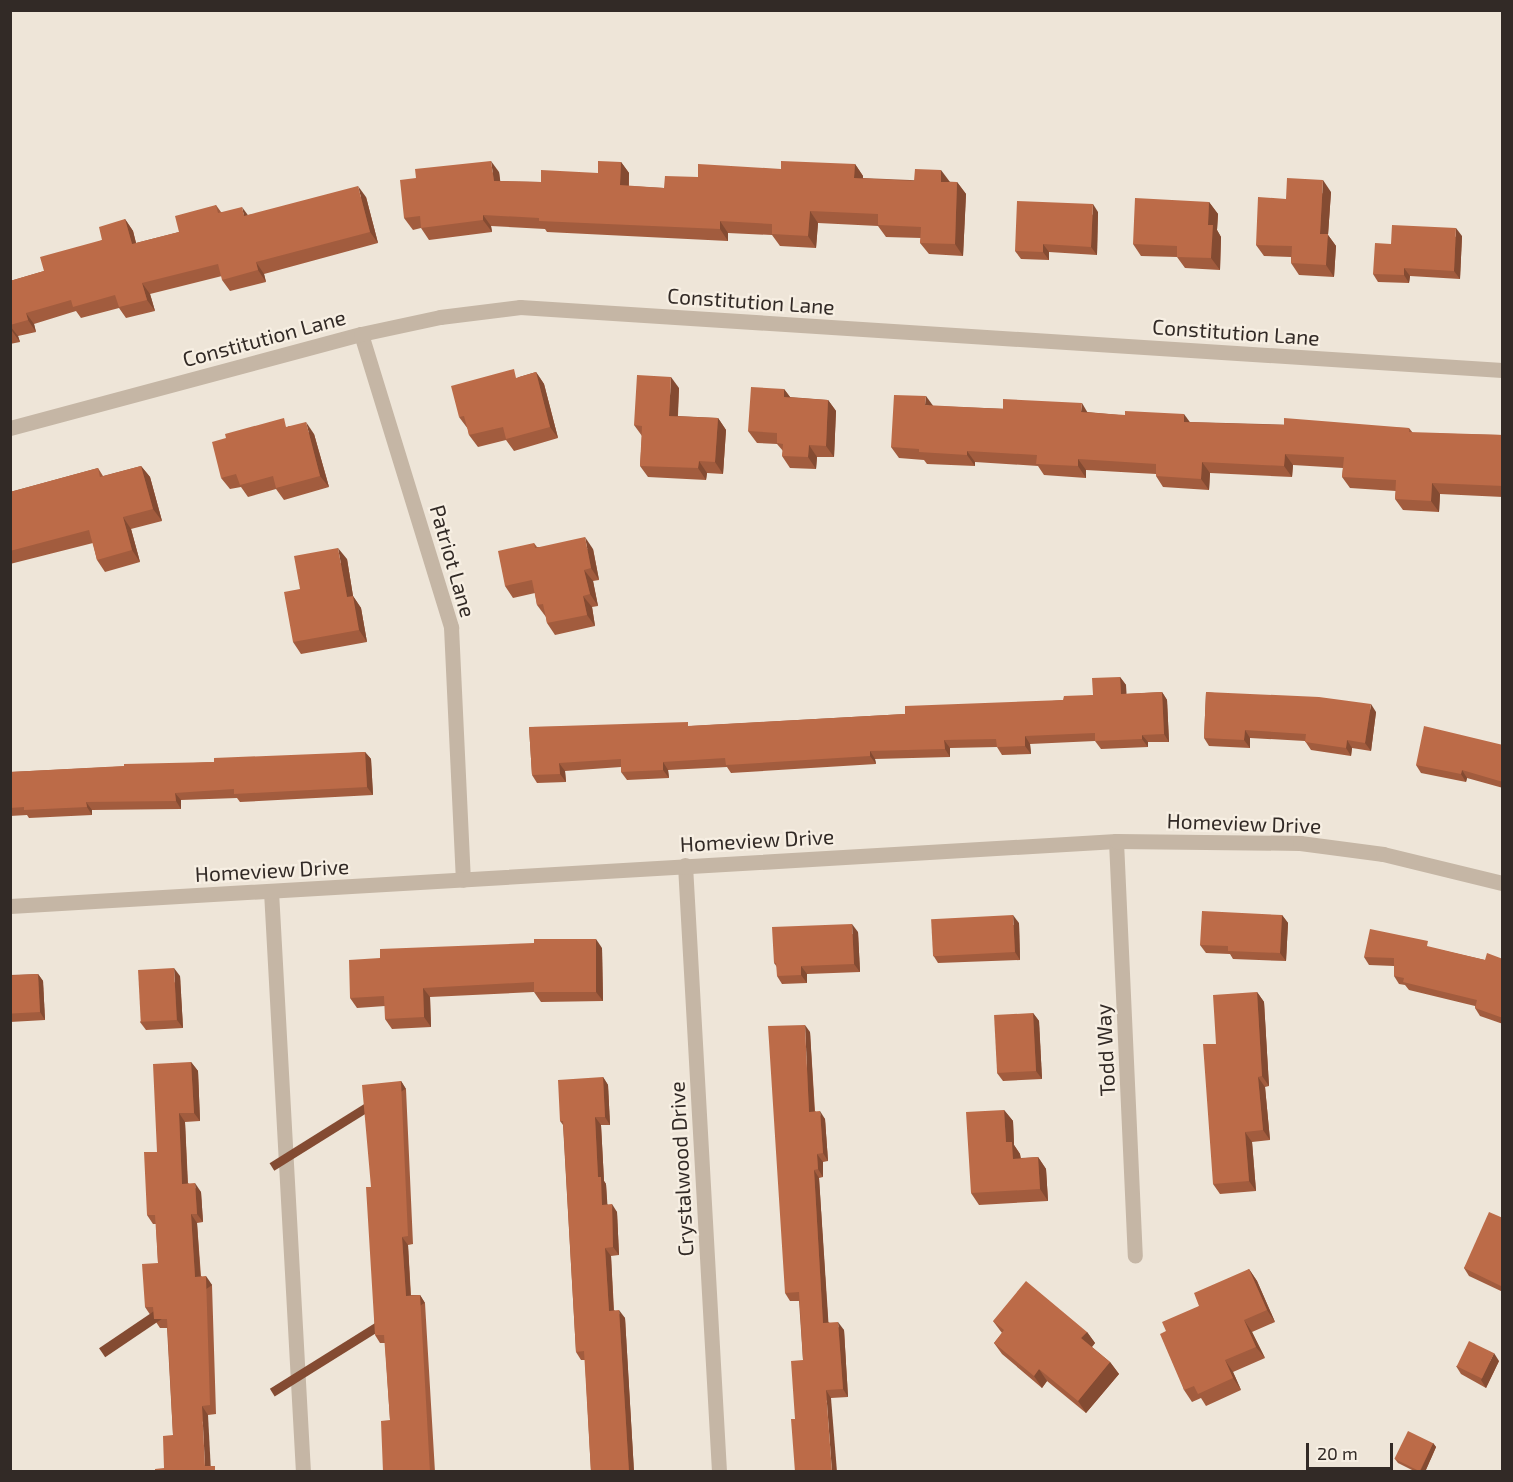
<!DOCTYPE html>
<html>
<head>
<meta charset="utf-8">
<style>
	body { margin:0 }
	#map { position:relative; width:1513px; height:1482px; overflow:hidden; background:#eee5d8; font-family:"Exo 2",sans-serif }
	div>[style] { position:absolute }
	.minor>* { height:15px; margin:-7.5px; padding:0 7.5px; transform-origin:7.5px; border-radius:7.5px; background:#c5b6a5 }
	.wall>* { inset:0; background:#a25c3e }
	.shaded-wall>* { inset:0; background:#844b32; transform-origin:0 0 }
	.building>* { inset:0; background:#bc6b48; transform-origin:0 0 }
	span { translate:-50% -50%; white-space:nowrap; text-align:center; line-height:1.15; -webkit-text-stroke:4.5px #f7efe3; paint-order:stroke }
	.street-label { font-size:21px; color:#322a26 }
	.frame { position:absolute; inset:0; border:12px solid #322a26; pointer-events:none }
	.scale { position:absolute; left:1306px; top:1443px; width:87px; height:27px; box-sizing:border-box; border:3px solid #322a26; border-top:0; padding-left:8px; font-size:18px; line-height:21px; white-space:nowrap; color:#322a26; -webkit-text-stroke:4px #f7efe3; paint-order:stroke }
</style>
</head>
<body>
<div id="map">
	<div class="minor">
		<i style="left:361px;top:334px;width:307px;rotate:72.9deg"></i>
		<i style="left:451px;top:627px;width:253px;rotate:87.3deg"></i>
		<i style="left:10px;top:428px;width:363px;rotate:-15deg"></i>
		<i style="left:361px;top:334px;width:81px;rotate:-12.1deg"></i>
		<i style="left:440px;top:317px;width:81px;rotate:-7.1deg"></i>
		<i style="left:520px;top:307px;width:984px;rotate:3.67deg"></i>
		<i style="left:1116px;top:841px;width:415px;rotate:87.4deg"></i>
		<i style="left:685px;top:865px;width:608px;rotate:86.79deg"></i>
		<i style="left:271px;top:891px;width:582px;rotate:86.85deg"></i>
		<i style="left:10px;top:906px;width:1108px;rotate:-3.36deg"></i>
		<i style="left:1116px;top:841px;width:184px;rotate:0.6deg"></i>
		<i style="left:1300px;top:843px;width:84px;rotate:7.5deg"></i>
		<i style="left:1383px;top:854px;width:122px;rotate:13.7deg"></i>
	</div>
	<div class="wall">
		<i style="clip-path:polygon(621px 162px,629px 173px,629px 186px,664px 188px,698px 177px,781px 169px,855px 164px,863px 176px,863px 178px,957px 182px,966px 194px,963px 256px,929px 254px,920px 243px,921px 238px,886px 237px,878px 226px,818px 223px,816px 248px,780px 246px,772px 235px,728px 233px,728px 241px,547px 232px,545px 229px,491px 226px,492px 232px,429px 240px,421px 228px,413px 230px,404px 218px,416px 178px,499px 172px,500px 181px,541px 182px,598px 173px)"></i>
		<i style="clip-path:polygon(1331px 192px,1328px 235px,1336px 246px,1334px 277px,1299px 275px,1291px 263px,1291px 257px,1264px 256px,1256px 245px,1286px 199px)"></i>
		<i style="clip-path:polygon(366px 197px,378px 243px,264px 274px,266px 282px,230px 291px,222px 280px,222px 276px,150px 294px,155px 311px,126px 318px,119px 308px,81px 318px,76px 311px,34px 324px,36px 332px,18px 336px,20px 342px,10px 344px,10px 281px,44px 271px,102px 240px,125px 219px,133px 231px,136px 243px,179px 232px,216px 205px,221px 212px,248px 215px)"></i>
		<i style="clip-path:polygon(1209px 202px,1218px 214px,1217px 230px,1221px 237px,1220px 270px,1185px 268px,1177px 257px,1141px 256px,1133px 244px)"></i>
		<i style="clip-path:polygon(1098px 212px,1097px 255px,1049px 252px,1049px 260px,1021px 259px,1015px 251px)"></i>
		<i style="clip-path:polygon(1462px 236px,1460px 279px,1410px 276px,1409px 283px,1378px 282px,1373px 274px,1391px 244px)"></i>
		<i style="clip-path:polygon(536px 372px,544px 384px,558px 438px,514px 451px,506px 440px,478px 447px,469px 435px,468px 429px,459px 417px,519px 377px)"></i>
		<i style="clip-path:polygon(679px 388px,678px 416px,718px 418px,726px 430px,723px 474px,707px 473px,706px 480px,648px 477px,640px 466px,642px 436px,634px 425px)"></i>
		<i style="clip-path:polygon(784px 389px,790px 397px,828px 400px,836px 411px,834px 457px,817px 457px,816px 469px,790px 468px,782px 456px,783px 451px,777px 444px,757px 443px,748px 431px)"></i>
		<i style="clip-path:polygon(932px 406px,1088px 412px,1190px 422px,1409px 428px,1413px 433px,1503px 435px,1503px 497px,1440px 494px,1439px 512px,1403px 510px,1395px 499px,1396px 491px,1350px 488px,1342px 477px,1343px 468px,1293px 465px,1292px 477px,1210px 473px,1209px 490px,1163px 487px,1156px 476px,1156px 474px,1086px 470px,1086px 478px,1044px 475px,1038px 466px,975px 462px,975px 466px,927px 464px,924px 460px,899px 458px,891px 447px)"></i>
		<i style="clip-path:polygon(289px 426px,314px 434px,329px 487px,284px 500px,276px 489px,248px 497px,241px 487px,230px 489px,221px 478px)"></i>
		<i style="clip-path:polygon(141px 466px,150px 477px,162px 521px,131px 529px,140px 562px,105px 572px,97px 560px,93px 543px,10px 564px,10px 492px,98px 468px,103px 476px)"></i>
		<i style="clip-path:polygon(534px 543px,537px 547px,593px 549px,599px 580px,593px 581px,598px 606px,592px 607px,595px 626px,555px 635px,547px 623px,546px 617px,537px 605px,535px 593px,513px 598px,505px 586px)"></i>
		<i style="clip-path:polygon(347px 559px,353px 596px,361px 608px,367px 642px,301px 654px,293px 642px,300px 589px)"></i>
		<i style="clip-path:polygon(1120px 677px,1126px 685px,1126px 694px,1162px 692px,1167px 700px,1169px 742px,1148px 742px,1148px 747px,1101px 749px,1095px 741px,1030px 744px,1031px 754px,1002px 755px,997px 747px,950px 748px,950px 757px,875px 759px,876px 764px,731px 773px,727px 767px,668px 770px,669px 778px,627px 780px,621px 772px,621px 767px,565px 771px,566px 782px,537px 783px,532px 775px,529px 727px,691px 726px,905px 714px,1063px 700px,1093px 695px)"></i>
		<i style="clip-path:polygon(1206px 692px,1376px 712px,1371px 751px,1352px 748px,1351px 756px,1311px 750px,1305px 741px,1250px 738px,1250px 748px,1209px 746px,1204px 738px)"></i>
		<i style="clip-path:polygon(1503px 745px,1503px 788px,1467px 778px,1466px 782px,1421px 773px,1416px 765px)"></i>
		<i style="clip-path:polygon(365px 752px,371px 759px,373px 795px,240px 802px,237px 798px,181px 800px,181px 809px,92px 810px,92px 815px,29px 818px,27px 815px,10px 816px,10px 772px,214px 762px)"></i>
		<i style="clip-path:polygon(1282px 915px,1288px 923px,1286px 961px,1233px 959px,1230px 954px,1206px 953px,1200px 945px)"></i>
		<i style="clip-path:polygon(1019px 923px,1020px 960px,938px 963px,933px 955px)"></i>
		<i style="clip-path:polygon(858px 932px,860px 972px,807px 974px,807px 983px,782px 984px,777px 976px,777px 967px,774px 963px)"></i>
		<i style="clip-path:polygon(602px 948px,603px 1001px,541px 1002px,534px 992px,430px 997px,431px 1027px,392px 1029px,385px 1019px,385px 1006px,357px 1008px,350px 998px,380px 958px)"></i>
		<i style="clip-path:polygon(1432px 948px,1485px 960px,1503px 959px,1503px 1024px,1480px 1016px,1475px 1008px,1475px 1006px,1409px 990px,1405px 985px,1399px 984px,1394px 976px,1394px 966px,1369px 965px,1364px 957px)"></i>
		<i style="clip-path:polygon(38px 974px,43px 981px,45px 1020px,10px 1022px,10px 975px)"></i>
		<i style="clip-path:polygon(180px 976px,183px 1028px,146px 1030px,140px 1022px)"></i>
		<i style="clip-path:polygon(1257px 992px,1264px 1002px,1269px 1086px,1265px 1087px,1270px 1140px,1252px 1142px,1256px 1191px,1220px 1194px,1213px 1184px,1216px 1044px)"></i>
		<i style="clip-path:polygon(1033px 1013px,1039px 1021px,1042px 1079px,1003px 1081px,997px 1073px)"></i>
		<i style="clip-path:polygon(810px 1032px,815px 1111px,825px 1119px,828px 1161px,823px 1162px,823px 1177px,819px 1178px,828px 1322px,844px 1330px,848px 1397px,831px 1398px,795px 1419px,803px 1360px,799px 1301px,790px 1301px,785px 1293px)"></i>
		<i style="clip-path:polygon(191px 1062px,198px 1071px,200px 1121px,185px 1122px,188px 1183px,201px 1192px,203px 1222px,197px 1223px,201px 1276px,212px 1285px,216px 1414px,208px 1415px,164px 1468px,173px 1435px,167px 1328px,160px 1328px,154px 1319px,153px 1316px,151px 1316px,145px 1307px,158px 1263px,156px 1224px,153px 1224px,147px 1215px,157px 1152px)"></i>
		<i style="clip-path:polygon(603px 1077px,608px 1085px,610px 1125px,601px 1125px,604px 1181px,606px 1184px,607px 1204px,617px 1212px,619px 1255px,611px 1256px,614px 1310px,625px 1318px,634px 1472px,591px 1472px,585px 1360px,581px 1360px,576px 1352px,563px 1125px,560px 1121px)"></i>
		<i style="clip-path:polygon(401px 1081px,406px 1089px,413px 1244px,408px 1245px,411px 1295px,420px 1295px,425px 1303px,435px 1472px,383px 1472px,390px 1420px,385px 1343px,380px 1343px,375px 1335px,371px 1187px)"></i>
		<i style="clip-path:polygon(1004px 1110px,1013px 1121px,1014px 1145px,1020px 1154px,1021px 1158px,1038px 1157px,1046px 1169px,1048px 1201px,979px 1205px,971px 1193px)"></i>
		<i style="clip-path:polygon(1503px 1218px,1503px 1292px,1469px 1276px,1464px 1268px)"></i>
		<i style="clip-path:polygon(1249px 1269px,1257px 1281px,1275px 1322px,1252px 1332px,1265px 1358px,1233px 1372px,1241px 1390px,1206px 1406px,1201px 1398px,1192px 1402px,1184px 1390px,1166px 1331px)"></i>
		<i style="clip-path:polygon(993px 1321px,1087px 1332px,1095px 1343px,1092px 1347px,1110px 1362px,1119px 1374px,1086px 1413px,1047px 1381px,1042px 1388px,1002px 1354px,994px 1343px,1002px 1333px)"></i>
		<i style="clip-path:polygon(1499px 1361px,1486px 1388px,1461px 1374px,1456px 1366px)"></i>
		<i style="clip-path:polygon(1433px 1443px,1436px 1447px,1425px 1472px,1416px 1472px,1398px 1463px,1395px 1459px)"></i>
	</div>
	<div class="shaded-wall">
		<i style="clip-path:polygon(491px 161px,499px 172px,502px 193px,494px 181px)"></i>
		<i style="clip-path:polygon(621px 162px,629px 173px,628px 197px,620px 185px)"></i>
		<i style="clip-path:polygon(855px 164px,863px 176px,862px 190px,854px 178px)"></i>
		<i style="clip-path:polygon(941px 170px,950px 182px,941px 182px)"></i>
		<i style="clip-path:polygon(1323px 180px,1331px 192px,1328px 235px,1336px 246px,1334px 277px,1326px 265px,1320px 234px)"></i>
		<i style="clip-path:polygon(957px 182px,966px 194px,963px 256px,955px 244px)"></i>
		<i style="clip-path:polygon(358px 186px,366px 197px,378px 243px,370px 232px)"></i>
		<i style="clip-path:polygon(1209px 202px,1218px 214px,1217px 230px,1221px 237px,1220px 270px,1211px 258px,1208px 225px)"></i>
		<i style="clip-path:polygon(1093px 204px,1098px 212px,1097px 255px,1091px 247px)"></i>
		<i style="clip-path:polygon(242px 207px,250px 218px,244px 216px)"></i>
		<i style="clip-path:polygon(810px 211px,818px 223px,816px 248px,808px 236px)"></i>
		<i style="clip-path:polygon(483px 215px,491px 226px,492px 232px,483px 220px)"></i>
		<i style="clip-path:polygon(125px 219px,133px 231px,139px 255px,132px 244px)"></i>
		<i style="clip-path:polygon(720px 221px,728px 233px,728px 241px,720px 229px)"></i>
		<i style="clip-path:polygon(1456px 228px,1462px 236px,1460px 279px,1454px 271px)"></i>
		<i style="clip-path:polygon(1043px 244px,1049px 252px,1049px 260px,1043px 252px)"></i>
		<i style="clip-path:polygon(256px 262px,264px 274px,266px 282px,258px 270px)"></i>
		<i style="clip-path:polygon(1404px 268px,1410px 276px,1409px 283px,1404px 275px)"></i>
		<i style="clip-path:polygon(142px 283px,150px 294px,155px 311px,147px 300px)"></i>
		<i style="clip-path:polygon(26px 313px,34px 324px,36px 332px,28px 320px)"></i>
		<i style="clip-path:polygon(10px 326px,18px 336px,20px 342px,12px 331px)"></i>
		<i style="clip-path:polygon(536px 372px,544px 384px,558px 438px,550px 427px)"></i>
		<i style="clip-path:polygon(671px 377px,679px 388px,677px 428px,669px 416px)"></i>
		<i style="clip-path:polygon(784px 389px,793px 401px,784px 397px)"></i>
		<i style="clip-path:polygon(926px 396px,934px 407px,925px 405px)"></i>
		<i style="clip-path:polygon(828px 400px,836px 411px,834px 457px,826px 446px)"></i>
		<i style="clip-path:polygon(1082px 403px,1089px 415px,1081px 412px)"></i>
		<i style="clip-path:polygon(1184px 414px,1192px 425px,1184px 422px)"></i>
		<i style="clip-path:polygon(718px 418px,726px 430px,723px 474px,715px 462px)"></i>
		<i style="clip-path:polygon(306px 422px,314px 434px,329px 487px,320px 476px)"></i>
		<i style="clip-path:polygon(809px 445px,817px 457px,816px 469px,808px 457px)"></i>
		<i style="clip-path:polygon(967px 451px,975px 462px,975px 466px,967px 455px)"></i>
		<i style="clip-path:polygon(1285px 454px,1293px 465px,1292px 477px,1284px 466px)"></i>
		<i style="clip-path:polygon(1078px 459px,1086px 470px,1086px 478px,1078px 466px)"></i>
		<i style="clip-path:polygon(699px 461px,707px 473px,706px 480px,698px 468px)"></i>
		<i style="clip-path:polygon(1202px 462px,1210px 473px,1209px 490px,1201px 479px)"></i>
		<i style="clip-path:polygon(141px 466px,150px 477px,162px 521px,153px 509px)"></i>
		<i style="clip-path:polygon(1432px 483px,1440px 494px,1439px 512px,1431px 501px)"></i>
		<i style="clip-path:polygon(123px 517px,131px 529px,140px 562px,132px 550px)"></i>
		<i style="clip-path:polygon(585px 537px,593px 549px,599px 580px,591px 568px)"></i>
		<i style="clip-path:polygon(338px 548px,347px 559px,353px 596px,361px 608px,367px 642px,359px 630px,347px 597px)"></i>
		<i style="clip-path:polygon(584px 570px,593px 581px,598px 606px,590px 594px)"></i>
		<i style="clip-path:polygon(583px 596px,592px 607px,595px 626px,587px 615px)"></i>
		<i style="clip-path:polygon(1120px 677px,1126px 685px,1127px 702px,1121px 694px)"></i>
		<i style="clip-path:polygon(1162px 692px,1167px 700px,1169px 742px,1164px 734px)"></i>
		<i style="clip-path:polygon(1371px 704px,1376px 712px,1371px 751px,1365px 743px)"></i>
		<i style="clip-path:polygon(1245px 730px,1250px 738px,1250px 748px,1244px 740px)"></i>
		<i style="clip-path:polygon(1142px 735px,1148px 742px,1148px 747px,1142px 739px)"></i>
		<i style="clip-path:polygon(1025px 736px,1030px 744px,1031px 754px,1025px 746px)"></i>
		<i style="clip-path:polygon(944px 740px,950px 748px,950px 757px,945px 749px)"></i>
		<i style="clip-path:polygon(1347px 740px,1352px 748px,1351px 756px,1346px 748px)"></i>
		<i style="clip-path:polygon(870px 751px,875px 759px,876px 764px,870px 756px)"></i>
		<i style="clip-path:polygon(365px 752px,371px 759px,373px 795px,367px 787px)"></i>
		<i style="clip-path:polygon(663px 762px,668px 770px,669px 778px,663px 770px)"></i>
		<i style="clip-path:polygon(559px 763px,565px 771px,566px 782px,560px 774px)"></i>
		<i style="clip-path:polygon(1462px 770px,1467px 778px,1466px 782px,1461px 774px)"></i>
		<i style="clip-path:polygon(175px 793px,181px 800px,181px 809px,176px 801px)"></i>
		<i style="clip-path:polygon(86px 802px,92px 810px,92px 815px,87px 807px)"></i>
		<i style="clip-path:polygon(1013px 915px,1019px 923px,1020px 960px,1015px 952px)"></i>
		<i style="clip-path:polygon(1282px 915px,1288px 923px,1286px 961px,1280px 953px)"></i>
		<i style="clip-path:polygon(852px 924px,858px 932px,860px 972px,854px 964px)"></i>
		<i style="clip-path:polygon(596px 939px,602px 948px,603px 1001px,596px 992px)"></i>
		<i style="clip-path:polygon(801px 966px,807px 974px,807px 983px,801px 975px)"></i>
		<i style="clip-path:polygon(174px 968px,180px 976px,183px 1028px,177px 1020px)"></i>
		<i style="clip-path:polygon(38px 974px,43px 981px,45px 1020px,40px 1012px)"></i>
		<i style="clip-path:polygon(423px 988px,430px 997px,431px 1027px,424px 1017px)"></i>
		<i style="clip-path:polygon(1257px 992px,1264px 1002px,1269px 1086px,1262px 1076px)"></i>
		<i style="clip-path:polygon(1033px 1013px,1039px 1021px,1042px 1079px,1036px 1071px)"></i>
		<i style="clip-path:polygon(805px 1025px,810px 1032px,815px 1120px,809px 1112px)"></i>
		<i style="clip-path:polygon(191px 1062px,198px 1071px,200px 1121px,194px 1113px)"></i>
		<i style="clip-path:polygon(603px 1077px,608px 1085px,610px 1125px,605px 1117px)"></i>
		<i style="clip-path:polygon(1258px 1077px,1265px 1087px,1270px 1140px,1263px 1130px)"></i>
		<i style="left:401px;top:1081px;width:9px;height:155px;rotate:58deg"></i>
		<i style="clip-path:polygon(1004px 1110px,1013px 1121px,1014px 1145px,1020px 1154px,1021px 1170px,1013px 1159px,1006px 1142px)"></i>
		<i style="clip-path:polygon(820px 1111px,825px 1119px,828px 1161px,823px 1153px)"></i>
		<i style="clip-path:polygon(179px 1113px,185px 1122px,188px 1193px,182px 1184px)"></i>
		<i style="clip-path:polygon(595px 1117px,601px 1125px,604px 1181px,606px 1184px,608px 1213px,602px 1205px,598px 1177px)"></i>
		<i style="clip-path:polygon(1245px 1132px,1252px 1142px,1256px 1191px,1249px 1181px)"></i>
		<i style="clip-path:polygon(817px 1154px,823px 1162px,823px 1177px,818px 1169px)"></i>
		<i style="clip-path:polygon(1038px 1157px,1046px 1169px,1048px 1201px,1040px 1189px)"></i>
		<i style="clip-path:polygon(814px 1170px,819px 1178px,829px 1331px,823px 1323px)"></i>
		<i style="clip-path:polygon(195px 1183px,201px 1192px,203px 1222px,197px 1214px)"></i>
		<i style="clip-path:polygon(612px 1204px,617px 1212px,619px 1255px,613px 1247px)"></i>
		<i style="clip-path:polygon(191px 1214px,197px 1223px,201px 1286px,195px 1277px)"></i>
		<i style="clip-path:polygon(402px 1237px,408px 1245px,411px 1304px,406px 1296px)"></i>
		<i style="clip-path:polygon(605px 1248px,611px 1256px,614px 1319px,609px 1311px)"></i>
		<i style="clip-path:polygon(1249px 1269px,1257px 1281px,1275px 1322px,1267px 1310px)"></i>
		<i style="left:206px;top:1276px;width:11px;height:129px;rotate:56deg"></i>
		<i style="left:420px;top:1295px;width:9px;height:177px;rotate:58deg"></i>
		<i style="clip-path:polygon(619px 1310px,625px 1318px,634px 1472px,629px 1472px)"></i>
		<i style="clip-path:polygon(1244px 1320px,1252px 1332px,1265px 1358px,1256px 1347px)"></i>
		<i style="clip-path:polygon(838px 1322px,844px 1330px,848px 1397px,843px 1389px)"></i>
		<i style="clip-path:polygon(1087px 1332px,1095px 1343px,1089px 1350px,1081px 1338px)"></i>
		<i style="clip-path:polygon(1494px 1353px,1499px 1361px,1486px 1388px,1481px 1380px)"></i>
		<i style="clip-path:polygon(1225px 1360px,1233px 1372px,1241px 1390px,1233px 1378px)"></i>
		<i style="clip-path:polygon(1110px 1362px,1119px 1374px,1086px 1413px,1078px 1401px)"></i>
		<i style="clip-path:polygon(1039px 1369px,1047px 1381px,1042px 1388px,1034px 1376px)"></i>
		<i style="clip-path:polygon(826px 1390px,831px 1398px,837px 1472px,832px 1472px)"></i>
		<i style="clip-path:polygon(202px 1406px,208px 1415px,211px 1472px,205px 1466px)"></i>
		<i style="clip-path:polygon(1433px 1443px,1436px 1447px,1425px 1472px,1420px 1472px)"></i>
	</div>
	<div class="building">
		<i style="clip-path:polygon(491px 161px,494px 181px,541px 182px,541px 170px,598px 173px,598px 161px,621px 162px,620px 185px,664px 188px,665px 176px,698px 177px,698px 164px,781px 169px,781px 161px,855px 164px,854px 178px,914px 181px,915px 169px,941px 170px,941px 182px,957px 182px,955px 244px,920px 243px,921px 227px,878px 225px,878px 214px,810px 211px,808px 236px,772px 234px,772px 224px,720px 221px,720px 229px,539px 221px,539px 218px,483px 215px,483px 220px,421px 228px,420px 216px,404px 218px,400px 180px,416px 178px,415px 169px)"></i>
		<i style="clip-path:polygon(1287px 178px,1323px 180px,1320px 234px,1328px 234px,1326px 265px,1291px 263px,1292px 246px,1256px 245px,1258px 197px,1286px 199px)"></i>
		<i style="clip-path:polygon(358px 186px,370px 232px,256px 262px,258px 270px,222px 280px,218px 264px,142px 283px,147px 300px,119px 307px,115px 295px,73px 307px,71px 300px,26px 313px,28px 320px,10px 325px,10px 281px,44px 271px,40px 257px,102px 240px,99px 227px,125px 219px,132px 244px,179px 232px,175px 216px,216px 205px,218px 213px,242px 207px,244px 216px)"></i>
		<i style="clip-path:polygon(1135px 198px,1209px 202px,1208px 225px,1213px 225px,1211px 258px,1177px 257px,1177px 246px,1133px 244px)"></i>
		<i style="clip-path:polygon(1017px 201px,1093px 204px,1091px 247px,1043px 244px,1043px 252px,1015px 251px)"></i>
		<i style="clip-path:polygon(1392px 225px,1456px 228px,1454px 271px,1404px 268px,1404px 275px,1373px 274px,1375px 243px,1391px 244px)"></i>
		<i style="clip-path:polygon(514px 369px,516px 378px,536px 372px,550px 427px,506px 439px,503px 427px,469px 435px,464px 416px,459px 417px,451px 386px)"></i>
		<i style="clip-path:polygon(637px 375px,671px 377px,669px 416px,718px 418px,715px 462px,699px 461px,698px 468px,640px 466px,642px 426px,634px 425px)"></i>
		<i style="clip-path:polygon(751px 387px,784px 389px,784px 397px,828px 400px,826px 446px,809px 445px,808px 457px,782px 456px,783px 444px,777px 443px,777px 433px,748px 431px)"></i>
		<i style="clip-path:polygon(894px 395px,926px 396px,925px 405px,1003px 409px,1003px 399px,1082px 403px,1081px 412px,1125px 415px,1125px 411px,1184px 414px,1184px 422px,1284px 425px,1284px 418px,1409px 428px,1409px 432px,1503px 435px,1503px 486px,1432px 483px,1431px 501px,1395px 499px,1396px 480px,1342px 477px,1344px 457px,1285px 454px,1284px 466px,1202px 462px,1201px 479px,1156px 476px,1156px 464px,1078px 459px,1078px 466px,1036px 464px,1037px 455px,967px 451px,967px 455px,919px 452px,919px 449px,891px 447px)"></i>
		<i style="clip-path:polygon(284px 418px,286px 427px,306px 422px,320px 476px,276px 488px,273px 476px,240px 485px,236px 474px,221px 478px,212px 442px,226px 438px,225px 434px)"></i>
		<i style="clip-path:polygon(141px 466px,153px 509px,123px 517px,132px 550px,97px 560px,89px 530px,10px 551px,10px 492px,98px 468px,100px 477px)"></i>
		<i style="clip-path:polygon(585px 537px,591px 568px,584px 570px,590px 594px,583px 596px,587px 615px,547px 623px,543px 604px,537px 605px,532px 580px,505px 586px,498px 551px,534px 543px,535px 548px)"></i>
		<i style="clip-path:polygon(338px 548px,347px 597px,353px 596px,359px 630px,293px 642px,284px 592px,300px 589px,294px 556px)"></i>
		<i style="clip-path:polygon(1120px 677px,1121px 694px,1162px 692px,1164px 734px,1142px 735px,1142px 739px,1095px 741px,1095px 733px,1025px 736px,1025px 746px,997px 747px,996px 739px,944px 740px,945px 749px,870px 751px,870px 756px,726px 765px,725px 758px,663px 762px,663px 770px,621px 772px,621px 759px,559px 763px,560px 774px,532px 775px,529px 727px,688px 722px,688px 726px,905px 714px,905px 706px,1063px 700px,1064px 696px,1093px 695px,1092px 678px)"></i>
		<i style="clip-path:polygon(1206px 692px,1319px 697px,1371px 704px,1365px 743px,1347px 740px,1346px 748px,1305px 742px,1306px 734px,1245px 730px,1244px 740px,1204px 738px)"></i>
		<i style="clip-path:polygon(1424px 726px,1503px 745px,1503px 782px,1462px 770px,1461px 774px,1416px 765px)"></i>
		<i style="clip-path:polygon(365px 752px,367px 787px,234px 794px,234px 789px,175px 793px,176px 801px,86px 802px,87px 807px,24px 810px,24px 807px,10px 808px,10px 772px,124px 766px,124px 764px,214px 762px,214px 758px)"></i>
		<i style="clip-path:polygon(1202px 911px,1282px 915px,1280px 953px,1228px 951px,1228px 946px,1200px 945px)"></i>
		<i style="left:1013px;top:915px;width:37px;height:82px;rotate:87deg"></i>
		<i style="clip-path:polygon(852px 924px,854px 964px,801px 966px,801px 975px,777px 976px,776px 963px,774px 963px,772px 927px)"></i>
		<i style="clip-path:polygon(1370px 929px,1428px 941px,1427px 946px,1485px 960px,1487px 953px,1503px 959px,1503px 1018px,1475px 1008px,1477px 1000px,1403px 982px,1404px 978px,1394px 976px,1394px 958px,1364px 957px)"></i>
		<i style="clip-path:polygon(534px 939px,596px 939px,596px 992px,534px 992px,534px 982px,423px 988px,424px 1017px,385px 1019px,384px 996px,350px 998px,349px 960px,380px 958px,380px 949px,534px 943px)"></i>
		<i style="left:174px;top:968px;width:52px;height:36px;rotate:87deg"></i>
		<i style="left:38px;top:974px;width:38px;height:28px;rotate:87deg"></i>
		<i style="clip-path:polygon(1257px 992px,1262px 1076px,1258px 1077px,1263px 1130px,1245px 1132px,1249px 1181px,1213px 1184px,1203px 1044px,1216px 1044px,1213px 995px)"></i>
		<i style="left:1033px;top:1013px;width:58px;height:39px;rotate:87deg"></i>
		<i style="clip-path:polygon(805px 1025px,809px 1112px,820px 1111px,823px 1153px,817px 1154px,818px 1169px,814px 1170px,823px 1323px,838px 1322px,843px 1389px,826px 1390px,832px 1472px,795px 1472px,791px 1419px,795px 1419px,791px 1361px,803px 1360px,799px 1292px,785px 1293px,768px 1026px)"></i>
		<i style="clip-path:polygon(191px 1062px,194px 1113px,179px 1113px,182px 1184px,195px 1183px,197px 1214px,191px 1214px,195px 1277px,206px 1276px,210px 1405px,202px 1406px,205px 1466px,215px 1466px,215px 1472px,155px 1472px,155px 1469px,164px 1468px,163px 1436px,173px 1435px,167px 1319px,154px 1319px,153px 1307px,145px 1307px,142px 1264px,158px 1263px,155px 1215px,147px 1215px,144px 1152px,157px 1152px,153px 1064px)"></i>
		<i style="clip-path:polygon(603px 1077px,605px 1117px,595px 1117px,598px 1177px,601px 1177px,602px 1205px,612px 1204px,613px 1247px,605px 1248px,609px 1311px,619px 1310px,629px 1472px,591px 1472px,584px 1351px,576px 1352px,563px 1121px,560px 1121px,558px 1080px)"></i>
		<i style="clip-path:polygon(401px 1081px,408px 1236px,402px 1237px,406px 1296px,420px 1295px,430px 1472px,383px 1472px,381px 1421px,390px 1420px,384px 1335px,375px 1335px,366px 1187px,371px 1187px,362px 1085px)"></i>
		<i style="clip-path:polygon(1004px 1110px,1006px 1142px,1012px 1142px,1013px 1159px,1038px 1157px,1040px 1189px,971px 1193px,966px 1112px)"></i>
		<i style="clip-path:polygon(1489px 1212px,1503px 1218px,1503px 1287px,1464px 1268px)"></i>
		<i style="clip-path:polygon(1249px 1269px,1267px 1310px,1244px 1320px,1256px 1347px,1225px 1360px,1233px 1378px,1198px 1394px,1194px 1386px,1184px 1390px,1160px 1334px,1166px 1331px,1162px 1322px,1199px 1306px,1194px 1293px)"></i>
		<i style="clip-path:polygon(1026px 1281px,1087px 1332px,1081px 1338px,1110px 1362px,1078px 1401px,1039px 1369px,1034px 1376px,994px 1343px,1004px 1330px,993px 1321px)"></i>
		<i style="left:1469px;top:1341px;width:28px;height:28px;rotate:26deg"></i>
		<i style="left:1408px;top:1431px;width:28px;height:31px;rotate:26deg"></i>
	</div>
	<div class="street-label">
		<span style="left:751px;top:301px;rotate:4deg">Constitution Lane</span>
		<span style="left:1236px;top:332px;rotate:4deg">Constitution Lane</span>
		<span style="left:264px;top:338px;rotate:-15deg">Constitution Lane</span>
		<span style="left:453px;top:561px;rotate:74deg">Patriot Lane</span>
		<span style="left:1244px;top:823px;rotate:2deg">Homeview Drive</span>
		<span style="left:757px;top:840px;rotate:-3deg">Homeview Drive</span>
		<span style="left:272px;top:870px;rotate:-3deg">Homeview Drive</span>
		<span style="left:1105px;top:1050px;rotate:-93deg">Todd Way</span>
		<span style="left:681px;top:1169px;rotate:-93deg">Crystalwood Drive</span>
	</div>
	<div class="frame"></div>
	<div class="scale">20 m</div>
</div>
</body>
</html>
